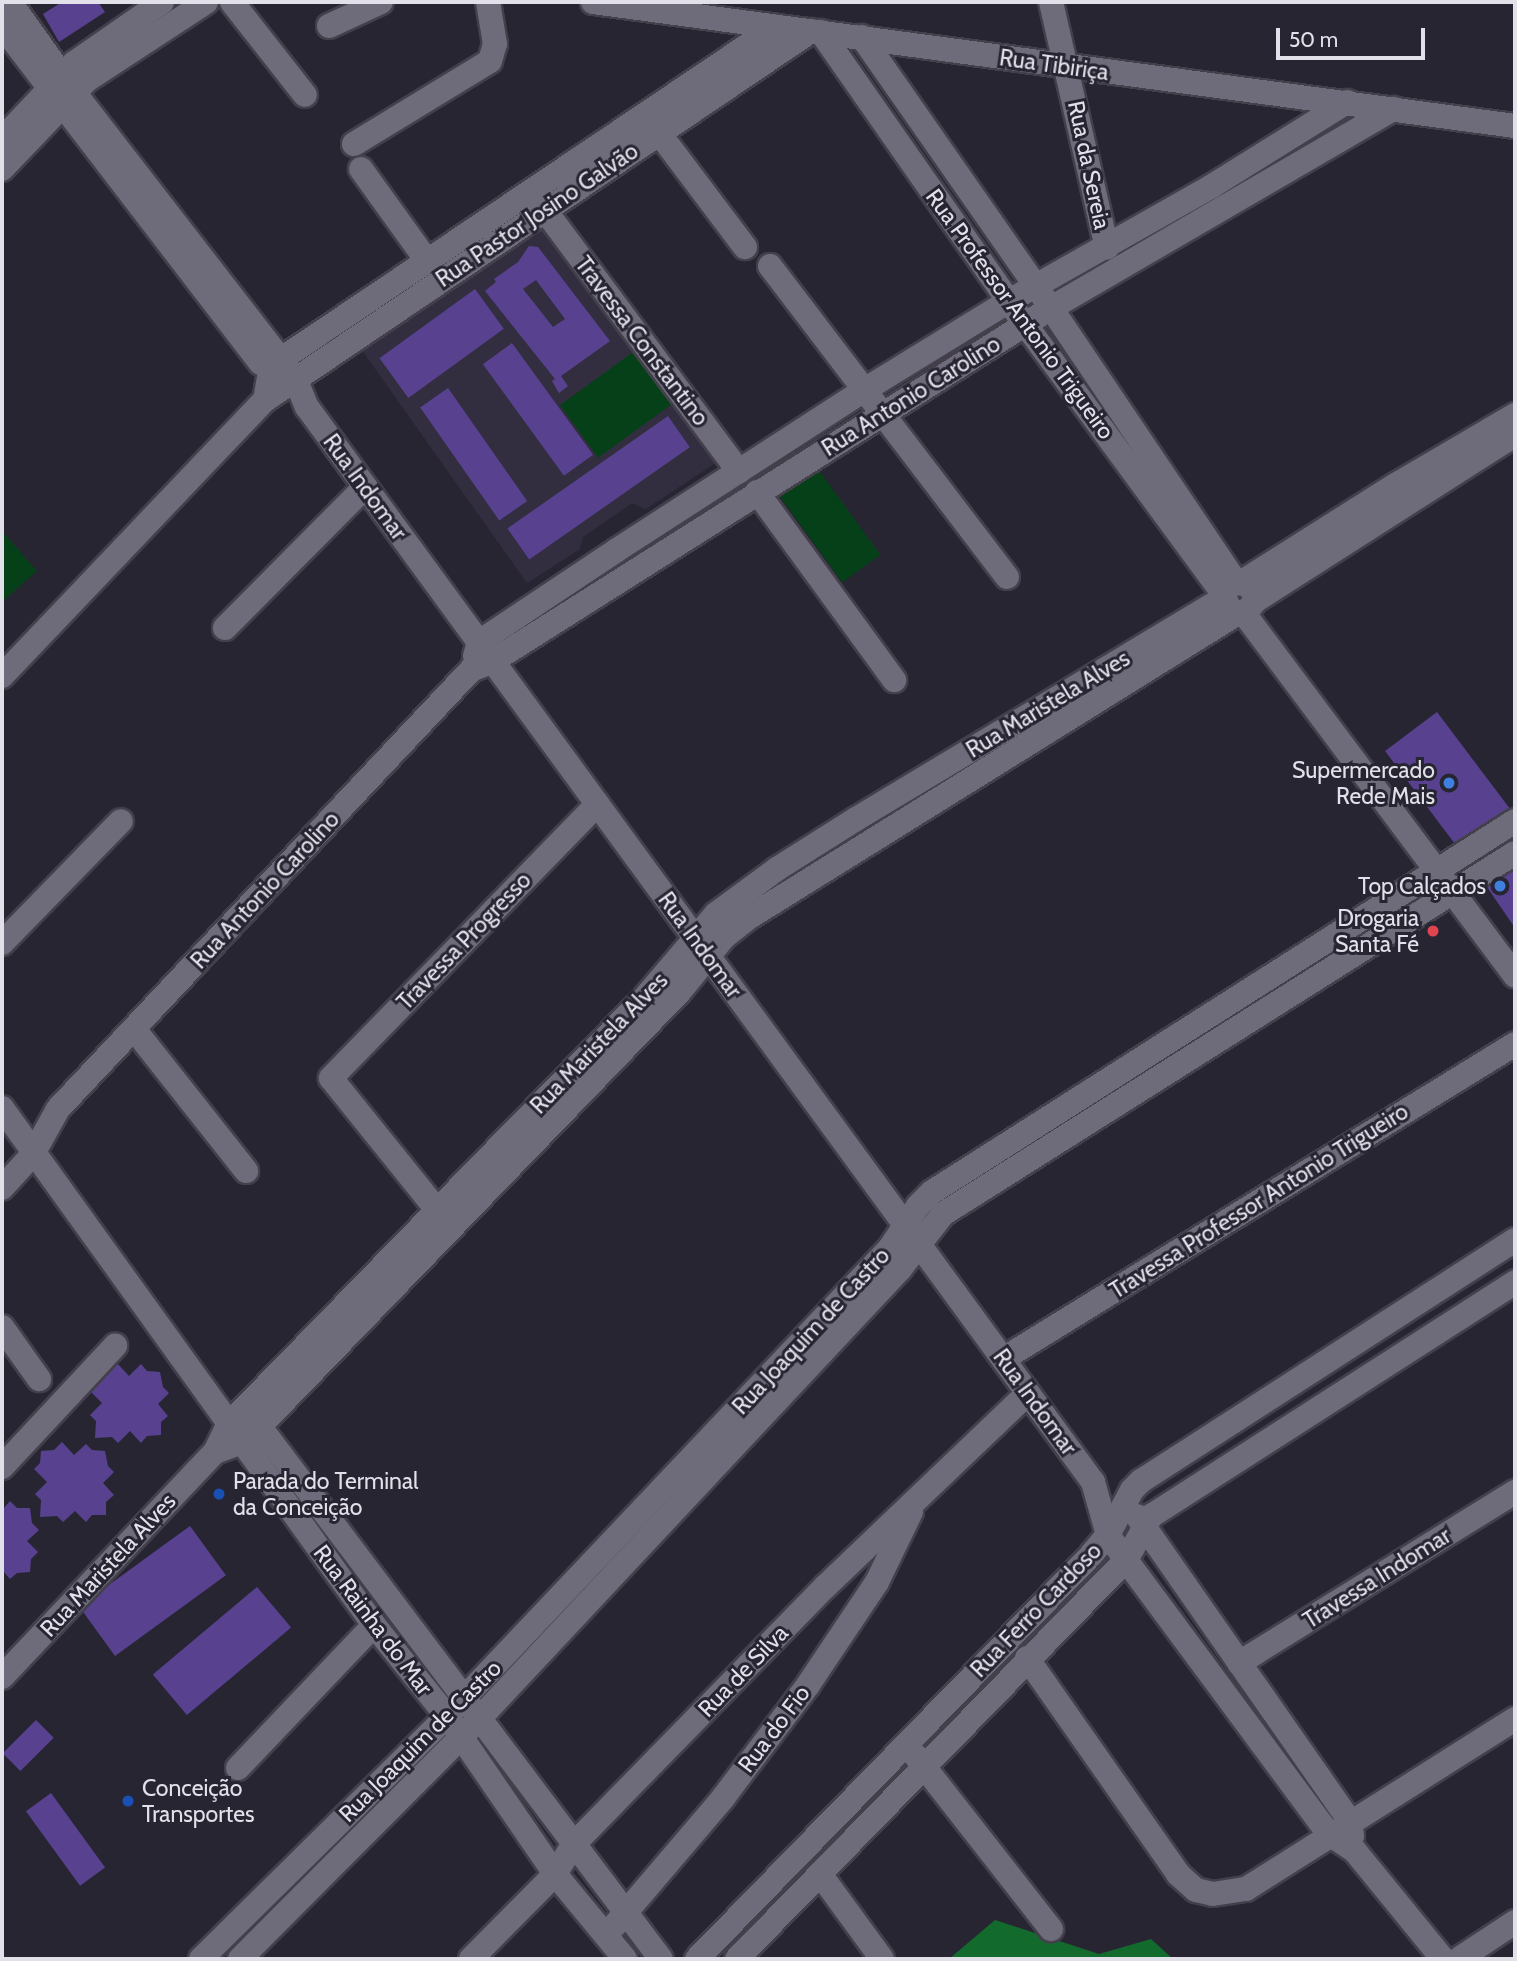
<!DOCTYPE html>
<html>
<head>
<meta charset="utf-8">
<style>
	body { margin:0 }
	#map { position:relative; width:1517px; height:1961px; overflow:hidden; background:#282533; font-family:Cabin,sans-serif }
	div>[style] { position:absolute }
	.built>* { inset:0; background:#322e40 }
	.green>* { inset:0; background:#064018; transform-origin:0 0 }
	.forest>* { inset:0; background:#136a2d }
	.building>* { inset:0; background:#584290; transform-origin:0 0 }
	.roads { filter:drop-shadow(2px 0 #43404c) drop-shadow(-2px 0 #43404c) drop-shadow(0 2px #43404c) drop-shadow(0 -2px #43404c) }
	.minor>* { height:24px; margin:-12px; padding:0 12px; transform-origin:12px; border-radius:12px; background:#6e6b7b }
	.dots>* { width:19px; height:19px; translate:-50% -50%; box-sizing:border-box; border:4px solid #282533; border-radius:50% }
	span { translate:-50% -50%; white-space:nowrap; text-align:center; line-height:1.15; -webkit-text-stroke:6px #282533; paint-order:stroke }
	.street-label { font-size:23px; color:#e2e0e9 }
	.poi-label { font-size:23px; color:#e2e0e9 }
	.right { translate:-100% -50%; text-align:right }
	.left { translate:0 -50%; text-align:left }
	.frame { position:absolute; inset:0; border:4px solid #e2e0e9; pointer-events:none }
	.scale { position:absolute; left:1276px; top:28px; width:149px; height:32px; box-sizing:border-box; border:4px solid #e2e0e9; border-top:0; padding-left:9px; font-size:21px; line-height:24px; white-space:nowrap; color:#e2e0e9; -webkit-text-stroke:5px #282533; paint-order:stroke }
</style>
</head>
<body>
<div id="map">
	<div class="built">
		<i style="clip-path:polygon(551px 220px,726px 456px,646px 509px,632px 503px,583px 537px,580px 549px,527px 583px,359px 346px)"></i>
	</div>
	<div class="green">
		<i style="left:640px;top:347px;width:65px;height:99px;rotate:54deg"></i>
		<i style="left:818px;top:469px;width:106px;height:47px;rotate:54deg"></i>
		<i style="clip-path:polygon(2px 531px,37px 571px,2px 602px)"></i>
	</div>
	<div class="forest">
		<i style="clip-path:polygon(995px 1920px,1099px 1954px,1151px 1939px,1173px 1959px,949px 1959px)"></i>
	</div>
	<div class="building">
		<i style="clip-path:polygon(62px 2px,98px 2px,105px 12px,59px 42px,43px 14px)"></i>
		<i style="clip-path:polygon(evenodd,529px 246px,538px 247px,610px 341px,561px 376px,568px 386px,559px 393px,552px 381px,555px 379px,485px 291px,496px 282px,494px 279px,518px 262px,529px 246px,536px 280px,565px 319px,553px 327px,523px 289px,536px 280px)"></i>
		<i style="left:475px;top:289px;width:49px;height:118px;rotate:54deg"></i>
		<i style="left:512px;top:343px;width:138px;height:36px;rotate:54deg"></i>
		<i style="left:448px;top:388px;width:138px;height:34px;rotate:55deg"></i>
		<i style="left:668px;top:416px;width:38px;height:196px;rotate:55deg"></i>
		<i style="left:1437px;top:712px;width:129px;height:65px;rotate:53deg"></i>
		<i style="clip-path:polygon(1515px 868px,1515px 928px,1487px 887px)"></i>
		<i style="clip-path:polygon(117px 1363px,129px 1376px,141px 1364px,147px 1371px,160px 1372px,163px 1387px,169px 1393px,158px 1404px,168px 1416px,161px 1422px,161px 1435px,147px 1436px,141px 1443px,130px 1431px,118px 1443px,112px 1437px,95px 1438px,96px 1421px,90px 1415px,102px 1403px,89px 1390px,96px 1371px,109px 1371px)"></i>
		<i style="clip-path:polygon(62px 1442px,74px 1455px,86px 1444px,92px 1450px,105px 1451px,108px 1466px,114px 1472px,103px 1483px,114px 1495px,106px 1502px,106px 1515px,92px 1515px,86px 1522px,75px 1511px,63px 1522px,57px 1516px,40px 1517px,41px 1500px,35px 1494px,47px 1482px,34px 1469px,40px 1463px,41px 1451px,54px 1450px)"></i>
		<i style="clip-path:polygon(10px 1501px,17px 1508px,30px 1508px,32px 1523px,39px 1530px,27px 1541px,38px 1552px,31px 1559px,30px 1572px,17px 1573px,10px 1579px,2px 1570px,2px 1510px)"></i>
		<i style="left:190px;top:1526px;width:61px;height:137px;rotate:54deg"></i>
		<i style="left:257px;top:1587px;width:53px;height:136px;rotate:50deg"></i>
		<i style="left:36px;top:1720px;width:25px;height:47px;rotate:45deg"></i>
		<i style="left:51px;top:1793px;width:92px;height:31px;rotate:54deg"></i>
	</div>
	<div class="roads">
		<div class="minor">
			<i style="left:10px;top:2px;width:110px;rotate:54.6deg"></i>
			<i style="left:74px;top:92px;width:361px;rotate:52.3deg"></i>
			<i style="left:295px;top:378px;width:31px;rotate:68deg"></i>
			<i style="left:307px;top:407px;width:1332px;rotate:53.83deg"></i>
			<i style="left:1093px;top:1482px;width:55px;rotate:74.2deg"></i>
			<i style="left:1108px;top:1535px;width:31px;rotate:54deg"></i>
			<i style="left:1126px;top:1560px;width:341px;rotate:53.5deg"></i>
			<i style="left:1329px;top:1834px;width:30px;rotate:33deg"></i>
			<i style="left:1354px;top:1850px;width:141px;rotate:50.8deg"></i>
			<i style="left:232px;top:2px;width:118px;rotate:51.9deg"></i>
			<i style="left:593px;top:2px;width:930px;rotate:7.66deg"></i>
			<i style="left:1051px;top:2px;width:252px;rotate:77.2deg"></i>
			<i style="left:2px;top:26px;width:425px;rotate:52.5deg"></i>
			<i style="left:329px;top:26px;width:57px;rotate:-24.8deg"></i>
			<i style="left:821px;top:32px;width:356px;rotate:55.1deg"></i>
			<i style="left:1025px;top:324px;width:335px;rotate:53.7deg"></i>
			<i style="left:862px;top:37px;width:330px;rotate:55.1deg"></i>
			<i style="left:1051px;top:308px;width:331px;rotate:56deg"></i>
			<i style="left:659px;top:133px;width:143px;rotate:53deg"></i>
			<i style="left:2px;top:139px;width:105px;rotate:-46.5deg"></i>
			<i style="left:74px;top:63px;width:107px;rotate:-34.7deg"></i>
			<i style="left:354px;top:144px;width:159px;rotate:-31.4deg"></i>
			<i style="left:490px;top:61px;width:18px;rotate:-74deg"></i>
			<i style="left:495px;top:44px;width:43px;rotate:-99.5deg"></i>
			<i style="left:2px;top:169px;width:123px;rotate:-46.3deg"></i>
			<i style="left:87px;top:80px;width:142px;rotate:-33.2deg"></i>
			<i style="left:361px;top:169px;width:113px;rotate:54.3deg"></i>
			<i style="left:544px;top:209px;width:327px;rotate:53.4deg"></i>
			<i style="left:770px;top:266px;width:391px;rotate:52.7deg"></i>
			<i style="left:265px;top:400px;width:28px;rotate:-80deg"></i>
			<i style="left:270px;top:372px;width:16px;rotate:-50deg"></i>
			<i style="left:280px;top:360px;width:597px;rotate:-33.93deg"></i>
			<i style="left:757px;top:492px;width:233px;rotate:53.9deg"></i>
			<i style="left:1242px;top:582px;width:183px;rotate:-32.3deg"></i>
			<i style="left:1397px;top:484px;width:137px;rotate:-30.3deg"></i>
			<i style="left:1255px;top:601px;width:9px;rotate:-96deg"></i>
			<i style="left:1254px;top:592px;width:13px;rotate:-135deg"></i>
			<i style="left:1245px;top:583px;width:14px;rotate:176deg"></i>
			<i style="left:1231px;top:584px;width:13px;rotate:129deg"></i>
			<i style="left:1223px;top:594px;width:17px;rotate:66deg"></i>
			<i style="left:1230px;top:610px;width:9px;rotate:21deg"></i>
			<i style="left:1238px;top:613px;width:10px;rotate:-17deg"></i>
			<i style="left:1248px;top:610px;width:11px;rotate:-52deg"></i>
			<i style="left:1255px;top:601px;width:308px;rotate:-32.6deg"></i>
			<i style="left:1243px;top:612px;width:454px;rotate:53.2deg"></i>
			<i style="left:225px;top:628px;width:199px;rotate:-45.2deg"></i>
			<i style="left:475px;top:656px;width:15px;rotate:-74deg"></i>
			<i style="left:479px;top:642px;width:166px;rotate:-33.7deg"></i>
			<i style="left:617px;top:550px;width:297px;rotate:-32.9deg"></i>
			<i style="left:866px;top:389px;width:168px;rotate:-31.6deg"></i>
			<i style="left:1009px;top:301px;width:233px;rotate:-29.5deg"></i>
			<i style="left:1212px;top:186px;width:159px;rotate:-31.9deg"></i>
			<i style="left:2px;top:676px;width:381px;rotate:-46.4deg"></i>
			<i style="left:265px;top:400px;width:659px;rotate:-34.05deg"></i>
			<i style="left:2px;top:943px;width:170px;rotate:-45.7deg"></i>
			<i style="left:134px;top:1029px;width:181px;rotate:51.7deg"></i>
			<i style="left:2px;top:1108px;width:637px;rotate:54.26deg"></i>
			<i style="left:374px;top:1625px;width:117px;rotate:51.3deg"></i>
			<i style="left:447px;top:1716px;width:191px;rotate:55.6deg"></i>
			<i style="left:555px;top:1874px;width:110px;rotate:50.5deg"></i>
			<i style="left:2px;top:1188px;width:46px;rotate:-47.6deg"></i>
			<i style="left:33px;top:1154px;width:51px;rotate:-60.9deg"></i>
			<i style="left:58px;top:1109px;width:603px;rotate:-46.75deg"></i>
			<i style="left:471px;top:670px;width:24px;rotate:-22deg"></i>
			<i style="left:493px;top:661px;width:660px;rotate:-32.32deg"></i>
			<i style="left:1051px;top:308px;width:396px;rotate:-30.2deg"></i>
			<i style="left:437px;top:1210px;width:169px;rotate:-128.8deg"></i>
			<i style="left:331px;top:1078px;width:382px;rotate:-45.8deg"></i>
			<i style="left:2px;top:1327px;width:64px;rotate:54.6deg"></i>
			<i style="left:1003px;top:1359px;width:601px;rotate:-31.6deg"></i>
			<i style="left:251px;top:1415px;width:681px;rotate:53deg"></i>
			<i style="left:215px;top:1452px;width:29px;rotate:-20deg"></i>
			<i style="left:242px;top:1442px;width:24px;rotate:-42deg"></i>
			<i style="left:260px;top:1426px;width:606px;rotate:-46deg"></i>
			<i style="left:681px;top:990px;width:68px;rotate:-50.9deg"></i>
			<i style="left:724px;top:937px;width:31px;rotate:-38deg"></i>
			<i style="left:748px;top:918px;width:577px;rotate:-31.9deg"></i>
			<i style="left:2px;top:1467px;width:166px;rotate:-47deg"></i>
			<i style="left:1137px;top:1516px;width:372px;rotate:55.1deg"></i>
			<i style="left:1350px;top:1821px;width:15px;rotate:82deg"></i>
			<i style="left:1027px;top:1658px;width:264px;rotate:55deg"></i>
			<i style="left:1178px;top:1874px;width:24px;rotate:42deg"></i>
			<i style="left:1196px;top:1890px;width:17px;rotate:13deg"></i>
			<i style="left:1213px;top:1894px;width:33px;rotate:-9deg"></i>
			<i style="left:1246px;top:1889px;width:318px;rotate:-32.3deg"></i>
			<i style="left:1239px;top:1663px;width:325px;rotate:-31.8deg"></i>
			<i style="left:2px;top:1677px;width:310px;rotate:-46.6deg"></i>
			<i style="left:215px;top:1452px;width:30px;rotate:-64deg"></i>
			<i style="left:228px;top:1425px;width:600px;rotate:-45.74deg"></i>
			<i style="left:647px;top:995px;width:106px;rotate:-49.6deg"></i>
			<i style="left:716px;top:914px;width:76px;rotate:-36.4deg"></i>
			<i style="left:777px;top:869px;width:93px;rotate:-32.3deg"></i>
			<i style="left:856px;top:819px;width:429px;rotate:-31deg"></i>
			<i style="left:915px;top:1755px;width:221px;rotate:52deg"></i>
			<i style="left:238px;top:1768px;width:197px;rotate:-46.4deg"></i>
			<i style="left:820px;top:1874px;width:105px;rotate:53.9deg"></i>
			<i style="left:615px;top:1925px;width:167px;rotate:-49.6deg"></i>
			<i style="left:723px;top:1798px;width:141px;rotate:-53deg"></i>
			<i style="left:808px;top:1685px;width:124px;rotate:-56.2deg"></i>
			<i style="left:877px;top:1582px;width:78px;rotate:-64.1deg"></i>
			<i style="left:201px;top:1959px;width:346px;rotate:-44.6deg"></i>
			<i style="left:447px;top:1716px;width:644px;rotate:-46.57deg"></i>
			<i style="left:890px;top:1248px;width:50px;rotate:-56.3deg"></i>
			<i style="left:918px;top:1206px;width:20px;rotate:-45deg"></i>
			<i style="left:932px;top:1192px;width:691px;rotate:-32.47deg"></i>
			<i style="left:240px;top:1959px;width:337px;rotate:-45.1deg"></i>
			<i style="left:478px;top:1720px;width:618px;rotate:-46.9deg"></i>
			<i style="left:900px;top:1269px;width:70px;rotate:-52deg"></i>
			<i style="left:943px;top:1214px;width:676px;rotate:-32.26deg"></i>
			<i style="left:471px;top:1959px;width:120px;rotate:-45.3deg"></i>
			<i style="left:555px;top:1874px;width:36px;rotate:-58deg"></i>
			<i style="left:574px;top:1844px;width:361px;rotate:-45.7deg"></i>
			<i style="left:826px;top:1586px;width:279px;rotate:-43.7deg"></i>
			<i style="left:697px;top:1959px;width:564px;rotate:-45.72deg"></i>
			<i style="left:1091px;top:1555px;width:26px;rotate:-50deg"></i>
			<i style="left:1108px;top:1535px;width:51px;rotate:-61.9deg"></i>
			<i style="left:1132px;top:1490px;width:13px;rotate:-45deg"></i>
			<i style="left:1141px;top:1481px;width:445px;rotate:-32.8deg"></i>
			<i style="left:737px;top:1959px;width:557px;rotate:-45.73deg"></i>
			<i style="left:1126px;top:1560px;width:51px;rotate:-60.4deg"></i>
			<i style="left:1151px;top:1516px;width:433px;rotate:-32.7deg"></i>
			<i style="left:1459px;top:1959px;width:67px;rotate:-33.5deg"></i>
		</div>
	</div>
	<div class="dots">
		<i style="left:1449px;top:783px;background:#3f7fe0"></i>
		<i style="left:1500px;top:886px;background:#3f7fe0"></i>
		<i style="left:1433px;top:931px;background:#e0444e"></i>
		<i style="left:219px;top:1494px;background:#1a4fb4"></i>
		<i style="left:128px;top:1801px;background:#1a4fb4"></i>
	</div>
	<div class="street-label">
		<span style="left:1054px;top:65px;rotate:8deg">Rua Tibiriça</span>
		<span style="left:1089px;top:165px;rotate:78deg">Rua da Sereia</span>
		<span style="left:537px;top:215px;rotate:-34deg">Rua Pastor Josino Galvão</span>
		<span style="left:1020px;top:314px;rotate:54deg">Rua Professor Antonio Trigueiro</span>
		<span style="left:642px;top:341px;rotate:53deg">Travessa Constantino</span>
		<span style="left:911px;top:396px;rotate:-32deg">Rua Antonio Carolino</span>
		<span style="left:365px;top:487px;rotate:54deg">Rua Indomar</span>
		<span style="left:1048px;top:704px;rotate:-31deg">Rua Maristela Alves</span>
		<span style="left:265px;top:890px;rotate:-47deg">Rua Antonio Carolino</span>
		<span style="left:464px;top:941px;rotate:-46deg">Travessa Progresso</span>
		<span style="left:700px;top:945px;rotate:54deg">Rua Indomar</span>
		<span style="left:599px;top:1043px;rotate:-46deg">Rua Maristela Alves</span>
		<span style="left:1259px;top:1201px;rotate:-32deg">Travessa Professor Antonio Trigueiro</span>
		<span style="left:811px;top:1331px;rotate:-47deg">Rua Joaquim de Castro</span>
		<span style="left:1035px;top:1402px;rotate:54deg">Rua Indomar</span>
		<span style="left:108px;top:1565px;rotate:-47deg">Rua Maristela Alves</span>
		<span style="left:1377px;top:1578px;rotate:-32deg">Travessa Indomar</span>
		<span style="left:1036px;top:1610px;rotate:-46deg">Rua Ferro Cardoso</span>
		<span style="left:373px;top:1620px;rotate:53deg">Rua Rainha do Mar</span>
		<span style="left:743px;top:1671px;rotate:-46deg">Rua de Silva</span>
		<span style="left:774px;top:1729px;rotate:-53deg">Rua do Fio</span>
		<span style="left:420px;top:1741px;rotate:-45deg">Rua Joaquim de Castro</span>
	</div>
	<div class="poi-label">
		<span class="right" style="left:1435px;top:783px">Supermercado<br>Rede Mais</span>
		<span class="right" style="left:1486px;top:886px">Top Calçados</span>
		<span class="right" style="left:1419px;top:931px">Drogaria<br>Santa Fé</span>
		<span class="left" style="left:233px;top:1494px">Parada do Terminal<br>da Conceição</span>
		<span class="left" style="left:142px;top:1801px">Conceição<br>Transportes</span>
	</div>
	<div class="frame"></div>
	<div class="scale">50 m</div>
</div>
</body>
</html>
